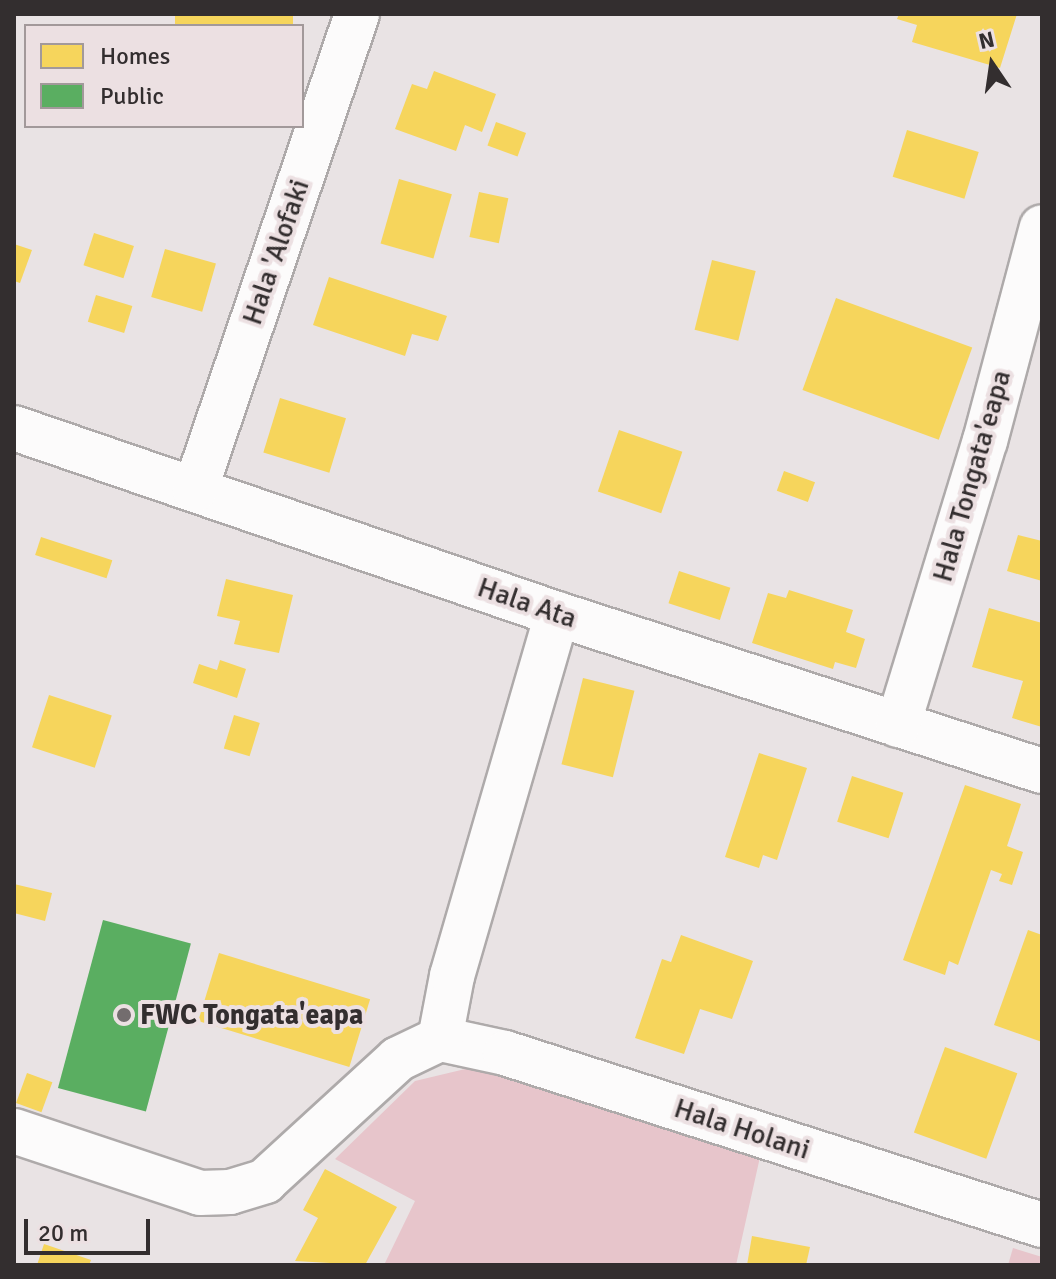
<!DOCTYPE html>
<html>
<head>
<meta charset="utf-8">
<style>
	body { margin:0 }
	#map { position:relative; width:1056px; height:1279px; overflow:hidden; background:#e9e3e4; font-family:Signika,sans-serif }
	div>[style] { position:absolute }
	.green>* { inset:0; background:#e7c5cb }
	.homes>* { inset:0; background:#f6d55c; transform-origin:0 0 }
	.public>* { inset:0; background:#5aae61; transform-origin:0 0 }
	.roads { filter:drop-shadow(2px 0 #aeaaaa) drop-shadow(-2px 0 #aeaaaa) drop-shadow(0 2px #aeaaaa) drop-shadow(0 -2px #aeaaaa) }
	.minor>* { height:44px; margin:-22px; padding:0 22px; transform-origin:22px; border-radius:22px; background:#fcfbfb }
	.dots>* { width:22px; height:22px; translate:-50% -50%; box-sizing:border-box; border:4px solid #ece0e2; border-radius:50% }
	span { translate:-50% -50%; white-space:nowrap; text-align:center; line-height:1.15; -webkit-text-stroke:8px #ece0e2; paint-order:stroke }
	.street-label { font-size:28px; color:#332e2f }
	.poi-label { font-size:28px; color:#332e2f; font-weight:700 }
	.left { translate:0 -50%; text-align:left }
	.frame { position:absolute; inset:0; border:16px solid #332e2f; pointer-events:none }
	.legend { position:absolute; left:24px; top:24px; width:280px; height:104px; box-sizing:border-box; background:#ece0e2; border:2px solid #a2999a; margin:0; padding:10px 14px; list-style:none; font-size:24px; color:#332e2f }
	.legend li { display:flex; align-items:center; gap:16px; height:40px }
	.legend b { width:40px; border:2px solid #a2999a }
	.north { position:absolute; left:952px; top:24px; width:80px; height:80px; -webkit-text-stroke:6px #ece0e2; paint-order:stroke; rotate:347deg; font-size:22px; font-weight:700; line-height:32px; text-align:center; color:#332e2f }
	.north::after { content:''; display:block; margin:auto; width:28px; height:36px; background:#332e2f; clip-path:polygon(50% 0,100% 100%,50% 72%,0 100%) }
	.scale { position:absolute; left:24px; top:1219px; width:126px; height:36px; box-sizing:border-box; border:4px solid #332e2f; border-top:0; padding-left:10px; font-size:24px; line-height:28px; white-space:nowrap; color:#332e2f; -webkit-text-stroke:6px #ece0e2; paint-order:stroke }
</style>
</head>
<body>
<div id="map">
	<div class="green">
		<i style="clip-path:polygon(482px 1065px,760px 1157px,736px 1265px,384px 1265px,415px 1201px,335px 1159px,415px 1081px)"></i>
		<i style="clip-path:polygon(1013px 1248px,1042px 1257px,1042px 1265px,1008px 1265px)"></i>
	</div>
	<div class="homes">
		<i style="left:175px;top:14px;width:118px;height:12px"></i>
		<i style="clip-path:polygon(899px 14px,1017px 14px,1000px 68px,912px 42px,917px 25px,897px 19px)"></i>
		<i style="clip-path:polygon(434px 71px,496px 94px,482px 132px,465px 125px,456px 151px,395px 129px,412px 84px,427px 89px)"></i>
		<i style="left:496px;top:122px;width:32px;height:25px;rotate:20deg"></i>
		<i style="left:907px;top:130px;width:75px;height:49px;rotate:17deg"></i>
		<i style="left:399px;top:179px;width:55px;height:67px;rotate:16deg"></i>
		<i style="left:479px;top:192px;width:30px;height:46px;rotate:12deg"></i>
		<i style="left:94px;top:233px;width:42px;height:34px;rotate:18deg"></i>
		<i style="clip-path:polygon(14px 244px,32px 250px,20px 283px,14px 281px)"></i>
		<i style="left:165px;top:249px;width:53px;height:50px;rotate:16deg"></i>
		<i style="left:712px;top:260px;width:45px;height:72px;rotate:14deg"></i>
		<i style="clip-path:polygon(329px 277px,447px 316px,438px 341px,412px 334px,405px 356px,313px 325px)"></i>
		<i style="left:96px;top:295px;width:38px;height:28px;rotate:17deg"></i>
		<i style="left:836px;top:298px;width:145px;height:98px;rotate:20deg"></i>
		<i style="left:280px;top:398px;width:69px;height:57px;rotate:17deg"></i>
		<i style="left:619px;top:430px;width:67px;height:65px;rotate:19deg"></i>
		<i style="left:784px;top:471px;width:33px;height:21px;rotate:20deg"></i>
		<i style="clip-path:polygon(1018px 535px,1042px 541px,1042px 581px,1007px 571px)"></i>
		<i style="left:41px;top:537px;width:75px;height:19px;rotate:18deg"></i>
		<i style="left:679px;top:571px;width:54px;height:34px;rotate:18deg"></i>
		<i style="clip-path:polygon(226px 579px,293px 595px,279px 653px,234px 644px,240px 621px,217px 616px)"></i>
		<i style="clip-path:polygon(789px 590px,853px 610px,846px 632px,865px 639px,856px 668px,835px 662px,833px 669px,752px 643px,768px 593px,786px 598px)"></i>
		<i style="clip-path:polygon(989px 608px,1042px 623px,1042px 727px,1012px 718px,1023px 681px,972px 667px)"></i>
		<i style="clip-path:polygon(220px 660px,246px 669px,237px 698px,193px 683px,199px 664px,217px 670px)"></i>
		<i style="left:583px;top:678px;width:53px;height:89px;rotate:14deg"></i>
		<i style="left:49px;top:695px;width:66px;height:55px;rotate:18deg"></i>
		<i style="left:234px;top:715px;width:27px;height:35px;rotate:17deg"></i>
		<i style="clip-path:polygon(759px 753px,807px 768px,777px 860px,763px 855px,759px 868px,725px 857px)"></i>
		<i style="left:852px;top:776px;width:54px;height:48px;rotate:18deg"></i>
		<i style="clip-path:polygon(965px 785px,1021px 804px,1007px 846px,1023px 852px,1012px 885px,999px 881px,1002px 874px,991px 870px,958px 965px,949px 961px,945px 975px,903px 960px)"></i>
		<i style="clip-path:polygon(14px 884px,52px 893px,45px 921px,14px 913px)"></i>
		<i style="clip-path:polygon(1028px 930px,1042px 935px,1042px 1042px,994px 1025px)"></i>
		<i style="clip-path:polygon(681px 935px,753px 961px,732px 1019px,700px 1009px,684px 1054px,635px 1038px,662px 959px,671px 962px)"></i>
		<i style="left:219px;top:953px;width:158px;height:71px;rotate:17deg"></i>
		<i style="left:945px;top:1047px;width:77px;height:91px;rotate:20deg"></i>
		<i style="left:27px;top:1073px;width:27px;height:32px;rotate:20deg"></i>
		<i style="clip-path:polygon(325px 1169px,397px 1207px,365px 1265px,295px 1261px,318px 1218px,303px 1210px)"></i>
		<i style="clip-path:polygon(752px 1236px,810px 1247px,806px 1265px,747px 1265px)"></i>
		<i style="clip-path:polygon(44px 1244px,91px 1260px,89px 1265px,37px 1265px)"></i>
	</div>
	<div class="public">
		<i style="left:103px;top:920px;width:91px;height:174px;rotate:15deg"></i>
	</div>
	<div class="roads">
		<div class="minor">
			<i style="left:14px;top:428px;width:574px;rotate:18.91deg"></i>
			<i style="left:557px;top:614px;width:510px;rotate:17.94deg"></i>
			<i style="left:195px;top:490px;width:503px;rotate:-71.2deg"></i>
			<i style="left:898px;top:725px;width:297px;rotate:-73deg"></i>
			<i style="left:985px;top:441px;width:221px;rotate:-75.1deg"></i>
			<i style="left:440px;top:1039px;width:66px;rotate:12.2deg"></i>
			<i style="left:505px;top:1053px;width:564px;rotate:17.76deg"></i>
			<i style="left:440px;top:1039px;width:64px;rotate:-79.2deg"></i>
			<i style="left:452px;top:976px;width:377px;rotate:-73.8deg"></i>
			<i style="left:14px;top:1131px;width:196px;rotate:18.4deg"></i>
			<i style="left:200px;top:1193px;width:30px;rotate:-2deg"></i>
			<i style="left:230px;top:1192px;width:37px;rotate:-17deg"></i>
			<i style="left:265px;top:1181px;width:180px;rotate:-42.5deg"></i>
			<i style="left:398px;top:1059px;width:47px;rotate:-25.5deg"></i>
		</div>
	</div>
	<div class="dots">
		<i style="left:124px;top:1015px;background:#736d6e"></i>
	</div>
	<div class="street-label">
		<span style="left:276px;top:252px;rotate:-71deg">Hala 'Alofaki</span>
		<span style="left:972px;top:476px;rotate:-74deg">Hala Tongata'eapa</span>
		<span style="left:527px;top:603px;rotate:19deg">Hala Ata</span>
		<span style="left:742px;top:1129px;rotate:18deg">Hala Holani</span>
	</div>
	<div class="poi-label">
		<span class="left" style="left:140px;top:1015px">FWC Tongata'eapa</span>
	</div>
	<div class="frame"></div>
	<ul class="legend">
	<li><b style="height:22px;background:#f6d55c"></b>Homes</li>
	<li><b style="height:22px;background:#5aae61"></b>Public</li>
	</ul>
	<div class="north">N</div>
	<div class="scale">20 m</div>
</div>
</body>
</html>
